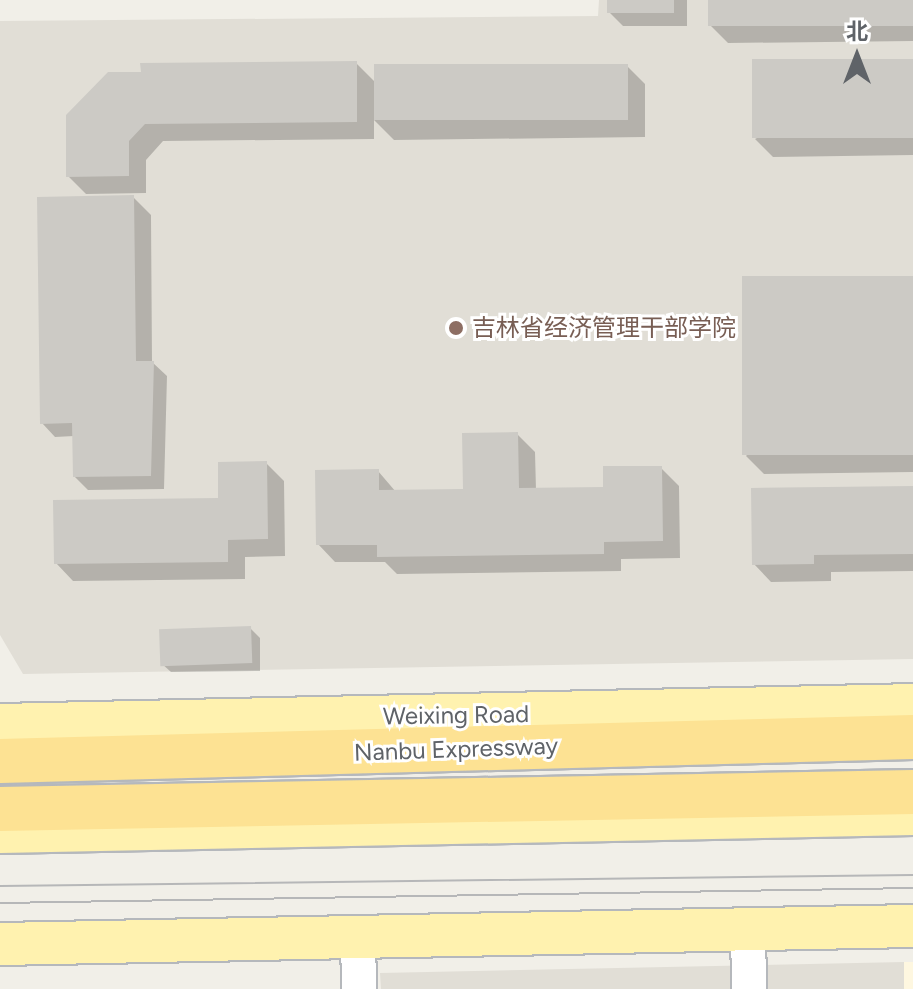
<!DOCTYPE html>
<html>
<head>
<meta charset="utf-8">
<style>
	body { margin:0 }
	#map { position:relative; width:913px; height:989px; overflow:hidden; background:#f1efe8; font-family:Figtree,"Noto Sans SC",sans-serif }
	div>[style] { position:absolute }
	.commercial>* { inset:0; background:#fef7e0; transform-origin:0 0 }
	.education>* { inset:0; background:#e1ded6 }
	.shadow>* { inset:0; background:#0003 }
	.building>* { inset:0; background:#cccac5; transform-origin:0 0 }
	.roads { filter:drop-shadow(2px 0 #b5b8bc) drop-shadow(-2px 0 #b5b8bc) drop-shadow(0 2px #b5b8bc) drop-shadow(0 -2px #b5b8bc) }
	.minor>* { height:34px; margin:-17px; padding:0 17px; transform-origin:17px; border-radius:17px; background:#fff }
	.major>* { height:42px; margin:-21px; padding:0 21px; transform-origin:21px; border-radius:21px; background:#fff2af }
	.highway>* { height:44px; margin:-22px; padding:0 22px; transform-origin:22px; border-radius:22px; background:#fde293 }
	.tram>* { height:2px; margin:-1px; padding:0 1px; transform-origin:1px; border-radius:1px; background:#b6b7b8 }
	.dots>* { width:22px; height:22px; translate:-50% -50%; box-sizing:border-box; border:4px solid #fff; border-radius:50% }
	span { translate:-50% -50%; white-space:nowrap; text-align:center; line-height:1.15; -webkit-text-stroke:6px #fff; paint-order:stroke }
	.education-label { font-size:24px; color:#785e54 }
	.left { translate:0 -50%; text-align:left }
	.street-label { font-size:24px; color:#5f6368 }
	.north { position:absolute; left:817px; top:16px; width:80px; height:80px; -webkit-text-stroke:6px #fff; paint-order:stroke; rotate:0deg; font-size:22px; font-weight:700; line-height:32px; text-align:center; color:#5f6368 }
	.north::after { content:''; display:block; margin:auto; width:28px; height:36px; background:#5f6368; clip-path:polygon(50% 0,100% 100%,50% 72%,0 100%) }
</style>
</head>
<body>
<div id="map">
	<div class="commercial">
		<i style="left:904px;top:962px;width:9px;height:27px"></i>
	</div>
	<div class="education">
		<i style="clip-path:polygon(599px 0,913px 0,913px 659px,23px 674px,0 635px,0 21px,598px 16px)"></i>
		<i style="clip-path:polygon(904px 962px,904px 989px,381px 989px,380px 973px)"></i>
	</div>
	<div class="shadow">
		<i style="clip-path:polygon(609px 0,687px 0,687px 26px,623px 26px,609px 12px)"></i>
		<i style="clip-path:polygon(710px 0,913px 0,913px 41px,728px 43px,710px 25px)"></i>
		<i style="clip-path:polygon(913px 61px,913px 155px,773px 157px,755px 139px)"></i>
		<i style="clip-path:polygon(356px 63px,376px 83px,627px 66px,645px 84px,645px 137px,394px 140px,374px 120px,374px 139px,163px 141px,146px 160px,146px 193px,86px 194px,68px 176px,68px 116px)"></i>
		<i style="clip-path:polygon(133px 197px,151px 215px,152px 362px,167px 376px,164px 489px,88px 490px,74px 476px,74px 436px,55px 437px,42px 423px)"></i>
		<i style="clip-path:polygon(913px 278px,913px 472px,764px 474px,746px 456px)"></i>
		<i style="clip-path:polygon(517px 434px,535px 452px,536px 490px,605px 489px,661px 468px,679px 486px,680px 558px,621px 559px,621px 571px,397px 574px,385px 562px,335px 562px,318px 544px,378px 471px,396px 492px,465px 491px)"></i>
		<i style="clip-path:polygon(266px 463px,284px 481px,285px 556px,245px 557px,245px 579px,73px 581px,56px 563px,220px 500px)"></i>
		<i style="clip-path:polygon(913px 488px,913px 571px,831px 572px,831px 581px,771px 582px,754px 564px)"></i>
		<i style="clip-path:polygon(250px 628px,260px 638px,260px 671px,171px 672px,161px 663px)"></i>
	</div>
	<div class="building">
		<i style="left:607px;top:0;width:67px;height:13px"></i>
		<i style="left:708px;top:0;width:205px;height:26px"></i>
		<i style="left:913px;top:59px;width:79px;height:161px;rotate:90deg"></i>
		<i style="clip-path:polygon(357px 61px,357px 122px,145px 124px,129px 141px,129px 176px,66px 177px,66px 115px,108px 72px,141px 72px,140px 63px)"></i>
		<i style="left:628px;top:64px;width:56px;height:254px;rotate:90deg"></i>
		<i style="clip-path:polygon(134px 195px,136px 361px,154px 361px,151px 476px,73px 477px,72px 423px,40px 424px,37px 197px)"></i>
		<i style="left:913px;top:276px;width:179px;height:171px;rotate:90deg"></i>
		<i style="clip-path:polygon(518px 432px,519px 488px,603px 487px,603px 466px,662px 466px,663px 541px,604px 542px,604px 554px,377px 557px,377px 545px,316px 545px,315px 470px,379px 469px,379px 490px,463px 489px,462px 433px)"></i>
		<i style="clip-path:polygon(267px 461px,268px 539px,228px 540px,228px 562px,54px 564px,53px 500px,218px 498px,218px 462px)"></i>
		<i style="clip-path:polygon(913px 486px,913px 554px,814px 555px,814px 564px,752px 565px,751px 488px)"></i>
		<i style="left:251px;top:626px;width:37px;height:92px;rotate:88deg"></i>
	</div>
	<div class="roads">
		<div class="minor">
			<i style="left:748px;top:929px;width:60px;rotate:89deg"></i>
			<i style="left:358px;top:936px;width:53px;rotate:88.9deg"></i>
		</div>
		<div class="major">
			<i style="left:0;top:725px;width:913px;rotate:-1.25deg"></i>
			<i style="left:0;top:832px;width:913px;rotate:-1.13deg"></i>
			<i style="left:0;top:944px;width:913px;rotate:-1.13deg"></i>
		</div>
		<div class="highway">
			<i style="left:0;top:761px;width:913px;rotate:-1.51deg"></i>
			<i style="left:0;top:809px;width:913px;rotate:-1.07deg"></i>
		</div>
	</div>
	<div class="tram">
		<i style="left:0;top:886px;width:913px;rotate:-0.69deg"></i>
		<i style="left:0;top:903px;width:913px;rotate:-0.94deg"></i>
	</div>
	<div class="dots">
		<i style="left:456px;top:328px;background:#8d6e63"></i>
	</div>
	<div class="education-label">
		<span class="left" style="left:472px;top:328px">吉林省经济管理干部学院</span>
	</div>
	<div class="street-label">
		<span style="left:456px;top:715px;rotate:-1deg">Weixing Road</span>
		<span style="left:456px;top:749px;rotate:-2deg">Nanbu Expressway</span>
	</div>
	<div class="north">北</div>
</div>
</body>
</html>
